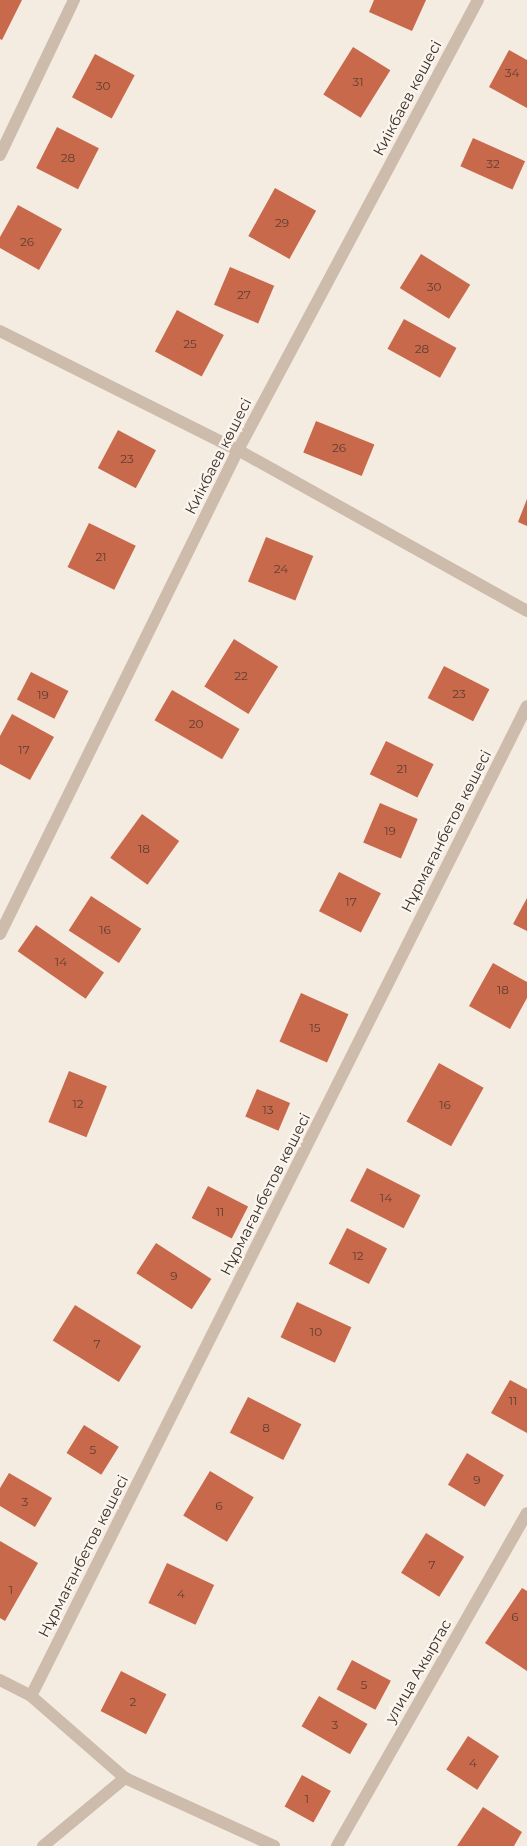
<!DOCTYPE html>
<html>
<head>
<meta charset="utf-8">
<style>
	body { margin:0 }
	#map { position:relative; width:527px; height:1846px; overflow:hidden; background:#f4ebe1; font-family:Montserrat,sans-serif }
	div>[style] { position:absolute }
	.building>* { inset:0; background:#c8694b; transform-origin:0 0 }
	.minor>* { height:12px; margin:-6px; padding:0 6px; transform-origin:6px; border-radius:6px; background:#cdbbac }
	span { translate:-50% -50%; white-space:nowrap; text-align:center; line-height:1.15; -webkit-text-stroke:4.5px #fbf5ee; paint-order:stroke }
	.number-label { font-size:12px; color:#5e3e33 }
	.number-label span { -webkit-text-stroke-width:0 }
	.street-label { font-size:15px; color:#3b302b }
</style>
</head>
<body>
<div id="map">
	<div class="building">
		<i style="clip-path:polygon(0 0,22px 0,2px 40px,0 39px)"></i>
		<i style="clip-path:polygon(374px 0,426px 0,412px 31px,369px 12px)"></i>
		<i style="left:353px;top:47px;width:44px;height:56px;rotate:32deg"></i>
		<i style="clip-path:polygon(509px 50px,527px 60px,527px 108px,489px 87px)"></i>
		<i style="left:95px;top:54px;width:45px;height:49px;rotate:28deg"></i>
		<i style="left:57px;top:127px;width:47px;height:46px;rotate:27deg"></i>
		<i style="left:473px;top:138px;width:57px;height:31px;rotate:24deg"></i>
		<i style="left:275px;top:188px;width:47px;height:55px;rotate:29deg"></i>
		<i style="clip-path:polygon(18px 205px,62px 229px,39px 270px,0 248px,0 237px)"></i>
		<i style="left:421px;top:254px;width:58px;height:40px;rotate:32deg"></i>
		<i style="left:230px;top:267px;width:48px;height:41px;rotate:23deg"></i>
		<i style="left:177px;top:310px;width:53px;height:47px;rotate:28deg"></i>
		<i style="left:404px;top:319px;width:60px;height:34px;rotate:29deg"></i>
		<i style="left:316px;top:421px;width:63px;height:34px;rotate:22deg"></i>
		<i style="left:118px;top:430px;width:43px;height:43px;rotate:28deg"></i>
		<i style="clip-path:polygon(527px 499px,527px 526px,518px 522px)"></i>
		<i style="left:89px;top:523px;width:52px;height:49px;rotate:26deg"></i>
		<i style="left:266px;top:537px;width:51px;height:48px;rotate:22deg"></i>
		<i style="left:234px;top:639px;width:52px;height:56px;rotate:32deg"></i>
		<i style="left:444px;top:666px;width:51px;height:36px;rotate:27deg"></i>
		<i style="left:31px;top:672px;width:42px;height:31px;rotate:27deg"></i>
		<i style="left:172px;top:690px;width:78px;height:35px;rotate:30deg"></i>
		<i style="clip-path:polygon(12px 714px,54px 737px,30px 780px,0 764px,0 736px)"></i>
		<i style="left:386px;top:741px;width:53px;height:37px;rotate:26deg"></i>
		<i style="left:380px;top:803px;width:41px;height:43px;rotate:23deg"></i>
		<i style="left:142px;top:814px;width:46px;height:54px;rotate:36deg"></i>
		<i style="left:339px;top:872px;width:47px;height:44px;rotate:27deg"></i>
		<i style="left:91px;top:896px;width:60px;height:41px;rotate:33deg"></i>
		<i style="clip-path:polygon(527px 898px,527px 931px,513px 924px)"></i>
		<i style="left:36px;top:925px;width:83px;height:32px;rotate:35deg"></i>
		<i style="clip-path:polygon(493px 963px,527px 982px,527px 998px,510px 1029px,469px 1006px)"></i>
		<i style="left:301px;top:993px;width:52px;height:53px;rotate:24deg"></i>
		<i style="left:439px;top:1063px;width:51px;height:67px;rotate:29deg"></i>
		<i style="left:69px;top:1071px;width:41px;height:55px;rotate:22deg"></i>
		<i style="left:257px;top:1089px;width:36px;height:30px;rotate:23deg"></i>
		<i style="left:367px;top:1168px;width:60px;height:37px;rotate:27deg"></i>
		<i style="left:208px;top:1186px;width:45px;height:36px;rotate:27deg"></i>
		<i style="left:347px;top:1228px;width:45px;height:40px;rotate:27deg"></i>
		<i style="left:156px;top:1243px;width:66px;height:36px;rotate:33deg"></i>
		<i style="left:297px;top:1302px;width:60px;height:39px;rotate:25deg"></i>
		<i style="left:75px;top:1305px;width:78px;height:42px;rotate:32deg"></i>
		<i style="clip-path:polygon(510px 1380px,527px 1389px,527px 1433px,491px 1413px)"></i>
		<i style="left:248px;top:1397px;width:60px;height:40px;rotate:27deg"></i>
		<i style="left:84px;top:1425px;width:41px;height:33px;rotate:32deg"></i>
		<i style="left:467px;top:1453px;width:43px;height:37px;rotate:31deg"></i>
		<i style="left:210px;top:1471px;width:51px;height:52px;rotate:31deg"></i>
		<i style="clip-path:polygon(9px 1473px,52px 1498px,35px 1527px,0 1506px,0 1488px)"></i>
		<i style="left:426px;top:1533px;width:45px;height:47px;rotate:32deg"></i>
		<i style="clip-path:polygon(0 1541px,38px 1563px,5px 1621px,0 1618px)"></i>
		<i style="left:167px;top:1563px;width:52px;height:44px;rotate:25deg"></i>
		<i style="clip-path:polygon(522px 1588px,527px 1591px,527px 1671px,485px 1643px)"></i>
		<i style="left:352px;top:1660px;width:44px;height:33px;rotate:28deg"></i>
		<i style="left:121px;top:1671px;width:51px;height:45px;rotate:27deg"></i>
		<i style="left:319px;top:1696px;width:56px;height:35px;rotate:30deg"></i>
		<i style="left:468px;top:1736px;width:37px;height:40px;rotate:33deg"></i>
		<i style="left:302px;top:1775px;width:33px;height:36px;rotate:29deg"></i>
		<i style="clip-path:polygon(483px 1807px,522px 1832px,514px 1846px,457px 1846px)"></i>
	</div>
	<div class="minor">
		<i style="left:0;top:155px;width:172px;rotate:-64.5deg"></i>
		<i style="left:0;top:331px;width:266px;rotate:26.6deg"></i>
		<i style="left:238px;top:450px;width:331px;rotate:29.1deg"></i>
		<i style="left:0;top:934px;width:539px;rotate:-63.82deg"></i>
		<i style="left:238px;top:450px;width:510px;rotate:-61.93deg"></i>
		<i style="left:0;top:1680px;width:35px;rotate:27deg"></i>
		<i style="left:31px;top:1696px;width:125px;rotate:41.1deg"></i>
		<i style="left:31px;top:1696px;width:1107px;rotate:-63.39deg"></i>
		<i style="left:43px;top:1846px;width:107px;rotate:-39.7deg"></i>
		<i style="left:125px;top:1778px;width:164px;rotate:24.5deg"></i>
		<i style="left:337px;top:1846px;width:383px;rotate:-60.3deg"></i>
	</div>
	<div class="number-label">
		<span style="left:512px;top:73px">34</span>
		<span style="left:358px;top:82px">31</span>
		<span style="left:103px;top:86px">30</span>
		<span style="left:68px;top:158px">28</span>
		<span style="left:493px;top:164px">32</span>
		<span style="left:282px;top:223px">29</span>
		<span style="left:27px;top:242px">26</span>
		<span style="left:434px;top:287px">30</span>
		<span style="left:244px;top:295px">27</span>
		<span style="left:190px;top:344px">25</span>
		<span style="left:422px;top:349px">28</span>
		<span style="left:339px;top:448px">26</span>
		<span style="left:127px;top:459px">23</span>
		<span style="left:101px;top:557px">21</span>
		<span style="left:281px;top:569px">24</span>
		<span style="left:241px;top:676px">22</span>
		<span style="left:459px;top:694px">23</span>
		<span style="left:43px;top:695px">19</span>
		<span style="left:196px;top:724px">20</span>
		<span style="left:24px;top:750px">17</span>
		<span style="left:402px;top:769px">21</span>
		<span style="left:390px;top:831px">19</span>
		<span style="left:144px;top:849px">18</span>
		<span style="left:351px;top:902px">17</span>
		<span style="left:105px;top:930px">16</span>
		<span style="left:61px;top:962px">14</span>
		<span style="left:503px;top:990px">18</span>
		<span style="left:315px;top:1028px">15</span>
		<span style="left:78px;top:1104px">12</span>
		<span style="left:445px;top:1105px">16</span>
		<span style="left:268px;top:1110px">13</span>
		<span style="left:386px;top:1198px">14</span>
		<span style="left:220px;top:1212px">11</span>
		<span style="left:358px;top:1256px">12</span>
		<span style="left:174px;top:1276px">9</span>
		<span style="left:316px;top:1332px">10</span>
		<span style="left:97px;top:1344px">7</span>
		<span style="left:513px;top:1401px">11</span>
		<span style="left:266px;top:1428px">8</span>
		<span style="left:93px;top:1450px">5</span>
		<span style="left:477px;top:1480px">9</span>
		<span style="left:25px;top:1502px">3</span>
		<span style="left:219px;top:1506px">6</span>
		<span style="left:432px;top:1565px">7</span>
		<span style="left:11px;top:1590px">1</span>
		<span style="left:181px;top:1594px">4</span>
		<span style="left:515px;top:1617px">6</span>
		<span style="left:364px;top:1685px">5</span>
		<span style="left:133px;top:1702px">2</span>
		<span style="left:335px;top:1725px">3</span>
		<span style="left:473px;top:1763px">4</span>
		<span style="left:307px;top:1799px">1</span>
	</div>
	<div class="street-label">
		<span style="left:407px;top:98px;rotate:-62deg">Киікбаев көшесі</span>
		<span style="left:218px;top:456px;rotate:-63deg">Киікбаев көшесі</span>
		<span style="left:446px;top:831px;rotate:-63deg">Нұрмағанбетов көшесі</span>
		<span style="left:265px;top:1194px;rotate:-63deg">Нұрмағанбетов көшесі</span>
		<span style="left:83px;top:1556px;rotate:-63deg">Нұрмағанбетов көшесі</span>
		<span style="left:418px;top:1671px;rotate:-60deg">улица Акыртас</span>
	</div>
</div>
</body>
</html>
